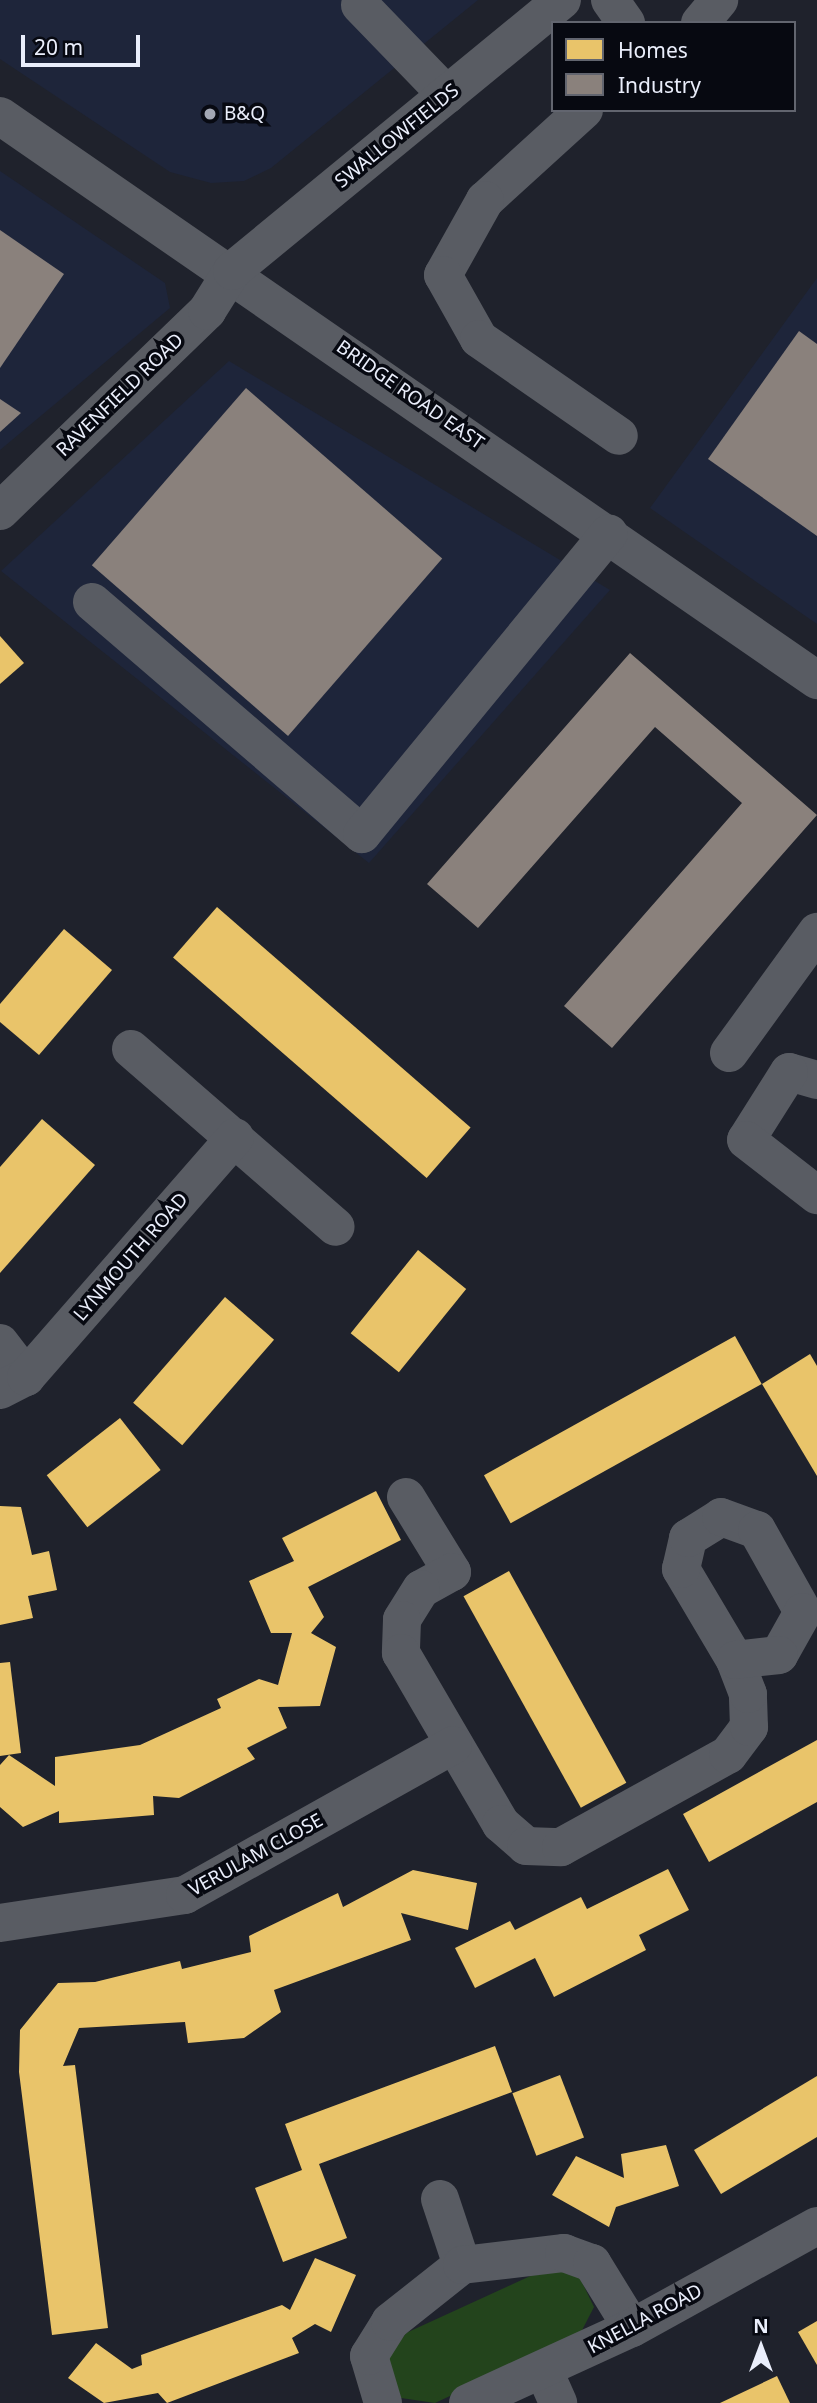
<!DOCTYPE html>
<html>
<head>
<meta charset="utf-8">
<style>
	body { margin:0 }
	#map { position:relative; width:817px; height:2403px; overflow:hidden; background:#1f222c; font-family:"Noto Sans",sans-serif }
	div>[style] { position:absolute }
	.built>* { inset:0; background:#1e253a }
	.green>* { inset:0; background:#23441c }
	.homes>* { inset:0; background:#e9c46a; transform-origin:0 0 }
	.industry>* { inset:0; background:#8a817c; transform-origin:0 0 }
	.minor>* { height:38px; margin:-19px; padding:0 19px; transform-origin:19px; border-radius:19px; background:#595c63 }
	.dots>* { width:19px; height:19px; translate:-50% -50%; box-sizing:border-box; border:4px solid #070911; border-radius:50% }
	span { translate:-50% -50%; white-space:nowrap; text-align:center; line-height:1.15; -webkit-text-stroke:7px #070911; paint-order:stroke }
	.poi-label { font-size:19px; color:#eaeefb }
	.left { translate:0 -50%; text-align:left }
	.street-label { font-size:19px; color:#eaeefb }
	.legend { position:absolute; left:551px; top:21px; width:245px; height:91px; box-sizing:border-box; background:#070911; border:2px solid #62656f; margin:0; padding:9px 12px; list-style:none; font-size:21px; color:#eaeefb }
	.legend li { display:flex; align-items:center; gap:14px; height:35px }
	.legend b { width:35px; border:2px solid #62656f }
	.north { position:absolute; left:726px; top:2312px; width:70px; height:70px; -webkit-text-stroke:5px #070911; paint-order:stroke; rotate:0deg; font-size:19px; font-weight:700; line-height:28px; text-align:center; color:#eaeefb }
	.north::after { content:''; display:block; margin:auto; width:24px; height:32px; background:#eaeefb; clip-path:polygon(50% 0,100% 100%,50% 72%,0 100%) }
	.scale { position:absolute; left:21px; top:35px; width:119px; height:32px; box-sizing:border-box; border:4px solid #eaeefb; border-top:0; padding-left:9px; font-size:21px; line-height:24px; white-space:nowrap; color:#eaeefb; -webkit-text-stroke:5px #070911; paint-order:stroke }
</style>
</head>
<body>
<div id="map">
	<div class="built">
		<i style="clip-path:polygon(0 0,478px 0,271px 168px,244px 181px,211px 183px,170px 172px,0 59px)"></i>
		<i style="clip-path:polygon(0 171px,165px 283px,170px 308px,0 450px)"></i>
		<i style="clip-path:polygon(817px 278px,817px 624px,650px 508px)"></i>
		<i style="clip-path:polygon(229px 361px,610px 590px,369px 863px,1px 571px)"></i>
	</div>
	<div class="green">
		<i style="clip-path:polygon(550px 2267px,578px 2274px,594px 2307px,579px 2336px,435px 2403px,401px 2398px,387px 2360px,406px 2333px)"></i>
	</div>
	<div class="homes">
		<i style="clip-path:polygon(0 636px,24px 663px,0 684px)"></i>
		<i style="left:217px;top:907px;width:336px;height:67px;rotate:41deg"></i>
		<i style="clip-path:polygon(64px 929px,112px 970px,39px 1055px,0 1022px,0 1004px)"></i>
		<i style="clip-path:polygon(42px 1119px,95px 1165px,0 1273px,0 1167px)"></i>
		<i style="left:418px;top:1250px;width:62px;height:107px;rotate:39deg"></i>
		<i style="left:225px;top:1297px;width:65px;height:140px;rotate:41deg"></i>
		<i style="left:735px;top:1336px;width:55px;height:287px;rotate:61deg"></i>
		<i style="clip-path:polygon(810px 1354px,817px 1366px,817px 1476px,762px 1384px)"></i>
		<i style="left:120px;top:1418px;width:66px;height:93px;rotate:52deg"></i>
		<i style="clip-path:polygon(376px 1491px,401px 1540px,308px 1587px,324px 1617px,311px 1633px,336px 1647px,320px 1706px,278px 1707px,287px 1728px,247px 1748px,255px 1759px,179px 1798px,153px 1796px,154px 1815px,59px 1823px,59px 1811px,23px 1827px,0 1807px,0 1765px,9px 1755px,55px 1786px,55px 1757px,140px 1745px,221px 1708px,217px 1699px,259px 1679px,278px 1685px,292px 1633px,271px 1633px,249px 1581px,294px 1561px,282px 1538px)"></i>
		<i style="clip-path:polygon(0 1506px,21px 1507px,32px 1555px,49px 1551px,57px 1590px,28px 1596px,33px 1618px,0 1625px)"></i>
		<i style="left:509px;top:1571px;width:242px;height:52px;rotate:61deg"></i>
		<i style="clip-path:polygon(10px 1662px,21px 1753px,0 1756px,0 1663px)"></i>
		<i style="clip-path:polygon(817px 1740px,817px 1802px,709px 1862px,683px 1814px)"></i>
		<i style="clip-path:polygon(668px 1869px,689px 1910px,639px 1935px,646px 1950px,554px 1997px,535px 1958px,475px 1988px,455px 1948px,510px 1921px,515px 1930px,581px 1897px,587px 1909px)"></i>
		<i style="clip-path:polygon(413px 1870px,477px 1883px,468px 1930px,401px 1913px,411px 1940px,274px 1990px,281px 2012px,244px 2038px,188px 2043px,185px 2022px,79px 2028px,63px 2066px,75px 2065px,108px 2328px,52px 2335px,19px 2072px,20px 2030px,58px 1983px,95px 1982px,180px 1961px,182px 1969px,251px 1952px,249px 1936px,338px 1893px,343px 1907px)"></i>
		<i style="clip-path:polygon(495px 2046px,512px 2092px,319px 2164px,347px 2238px,283px 2262px,255px 2188px,302px 2170px,285px 2124px)"></i>
		<i style="left:560px;top:2075px;width:67px;height:51px;rotate:69deg"></i>
		<i style="clip-path:polygon(817px 2076px,817px 2137px,721px 2194px,694px 2150px)"></i>
		<i style="clip-path:polygon(666px 2145px,679px 2186px,616px 2207px,609px 2227px,552px 2195px,576px 2156px,624px 2178px,621px 2154px)"></i>
		<i style="clip-path:polygon(315px 2258px,356px 2275px,331px 2332px,315px 2324px,292px 2338px,299px 2353px,167px 2403px,158px 2393px,104px 2403px,68px 2378px,96px 2343px,132px 2369px,142px 2365px,141px 2355px,282px 2305px,290px 2310px)"></i>
		<i style="clip-path:polygon(817px 2321px,817px 2365px,798px 2332px)"></i>
		<i style="clip-path:polygon(777px 2376px,790px 2403px,720px 2403px)"></i>
	</div>
	<div class="industry">
		<i style="clip-path:polygon(0 230px,64px 274px,0 368px)"></i>
		<i style="clip-path:polygon(799px 331px,817px 344px,817px 536px,708px 459px)"></i>
		<i style="left:246px;top:388px;width:260px;height:235px;rotate:41deg"></i>
		<i style="clip-path:polygon(0 399px,21px 413px,0 432px)"></i>
		<i style="clip-path:polygon(630px 653px,817px 815px,612px 1048px,564px 1006px,742px 803px,655px 727px,478px 928px,427px 884px)"></i>
	</div>
	<div class="minor">
		<i style="left:610px;top:0;width:28px;rotate:55deg"></i>
		<i style="left:360px;top:5px;width:125px;rotate:46deg"></i>
		<i style="left:700px;top:23px;width:30px;rotate:-50deg"></i>
		<i style="left:584px;top:110px;width:134px;rotate:137.7deg"></i>
		<i style="left:485px;top:200px;width:86px;rotate:119.2deg"></i>
		<i style="left:443px;top:275px;width:73px;rotate:60.6deg"></i>
		<i style="left:479px;top:339px;width:170px;rotate:34.7deg"></i>
		<i style="left:0;top:116px;width:993px;rotate:34.62deg"></i>
		<i style="left:0;top:511px;width:288px;rotate:-44deg"></i>
		<i style="left:207px;top:311px;width:47px;rotate:-58deg"></i>
		<i style="left:232px;top:271px;width:427px;rotate:-39.4deg"></i>
		<i style="left:92px;top:602px;width:356px;rotate:40.7deg"></i>
		<i style="left:362px;top:834px;width:389px;rotate:-50.6deg"></i>
		<i style="left:131px;top:1049px;width:271px;rotate:41deg"></i>
		<i style="left:729px;top:1053px;width:150px;rotate:-54deg"></i>
		<i style="left:817px;top:1080px;width:29px;rotate:-164deg"></i>
		<i style="left:789px;top:1072px;width:80px;rotate:122.3deg"></i>
		<i style="left:746px;top:1140px;width:90px;rotate:37.8deg"></i>
		<i style="left:0;top:1343px;width:43px;rotate:52.6deg"></i>
		<i style="left:0;top:1390px;width:29px;rotate:-27deg"></i>
		<i style="left:26px;top:1377px;width:318px;rotate:-48.9deg"></i>
		<i style="left:406px;top:1497px;width:88px;rotate:58.5deg"></i>
		<i style="left:452px;top:1572px;width:35px;rotate:151deg"></i>
		<i style="left:421px;top:1589px;width:36px;rotate:122deg"></i>
		<i style="left:402px;top:1620px;width:33px;rotate:92deg"></i>
		<i style="left:401px;top:1653px;width:198px;rotate:59.7deg"></i>
		<i style="left:501px;top:1824px;width:33px;rotate:41deg"></i>
		<i style="left:526px;top:1846px;width:35px;rotate:2deg"></i>
		<i style="left:561px;top:1847px;width:191px;rotate:-28.9deg"></i>
		<i style="left:728px;top:1755px;width:35px;rotate:-53deg"></i>
		<i style="left:749px;top:1727px;width:33px;rotate:-92deg"></i>
		<i style="left:748px;top:1694px;width:36px;rotate:-111deg"></i>
		<i style="left:735px;top:1660px;width:106px;rotate:-120.7deg"></i>
		<i style="left:681px;top:1569px;width:32px;rotate:-77deg"></i>
		<i style="left:688px;top:1538px;width:39px;rotate:-32deg"></i>
		<i style="left:721px;top:1517px;width:38px;rotate:20deg"></i>
		<i style="left:757px;top:1530px;width:94px;rotate:60.7deg"></i>
		<i style="left:803px;top:1612px;width:49px;rotate:119.2deg"></i>
		<i style="left:779px;top:1655px;width:44px;rotate:173.5deg"></i>
		<i style="left:0;top:1923px;width:187px;rotate:-8.6deg"></i>
		<i style="left:185px;top:1895px;width:307px;rotate:-29.2deg"></i>
		<i style="left:440px;top:2199px;width:70px;rotate:71.6deg"></i>
		<i style="left:544px;top:2371px;width:35px;rotate:66deg"></i>
		<i style="left:383px;top:2403px;width:49px;rotate:-106.6deg"></i>
		<i style="left:369px;top:2356px;width:40px;rotate:-58deg"></i>
		<i style="left:390px;top:2322px;width:92px;rotate:-38.4deg"></i>
		<i style="left:462px;top:2265px;width:103px;rotate:-6.7deg"></i>
		<i style="left:564px;top:2253px;width:30px;rotate:20deg"></i>
		<i style="left:592px;top:2263px;width:76px;rotate:58.4deg"></i>
		<i style="left:468px;top:2403px;width:180px;rotate:-24.6deg"></i>
		<i style="left:632px;top:2328px;width:211px;rotate:-28.9deg"></i>
	</div>
	<div class="dots">
		<i style="left:210px;top:114px;background:#a3a7b3"></i>
	</div>
	<div class="poi-label">
		<span class="left" style="left:224px;top:114px">B&amp;Q</span>
	</div>
	<div class="street-label">
		<span style="left:397px;top:136px;rotate:-39deg">SWALLOWFIELDS</span>
		<span style="left:120px;top:395px;rotate:-44deg">RAVENFIELD ROAD</span>
		<span style="left:410px;top:395px;rotate:35deg">BRIDGE ROAD EAST</span>
		<span style="left:131px;top:1257px;rotate:-49deg">LYNMOUTH ROAD</span>
		<span style="left:256px;top:1855px;rotate:-29deg">VERULAM CLOSE</span>
		<span style="left:645px;top:2319px;rotate:-28deg">KNELLA ROAD</span>
	</div>
	<ul class="legend">
	<li><b style="height:19px;background:#e9c46a"></b>Homes</li>
	<li><b style="height:19px;background:#8a817c"></b>Industry</li>
	</ul>
	<div class="north">N</div>
	<div class="scale">20 m</div>
</div>
</body>
</html>
